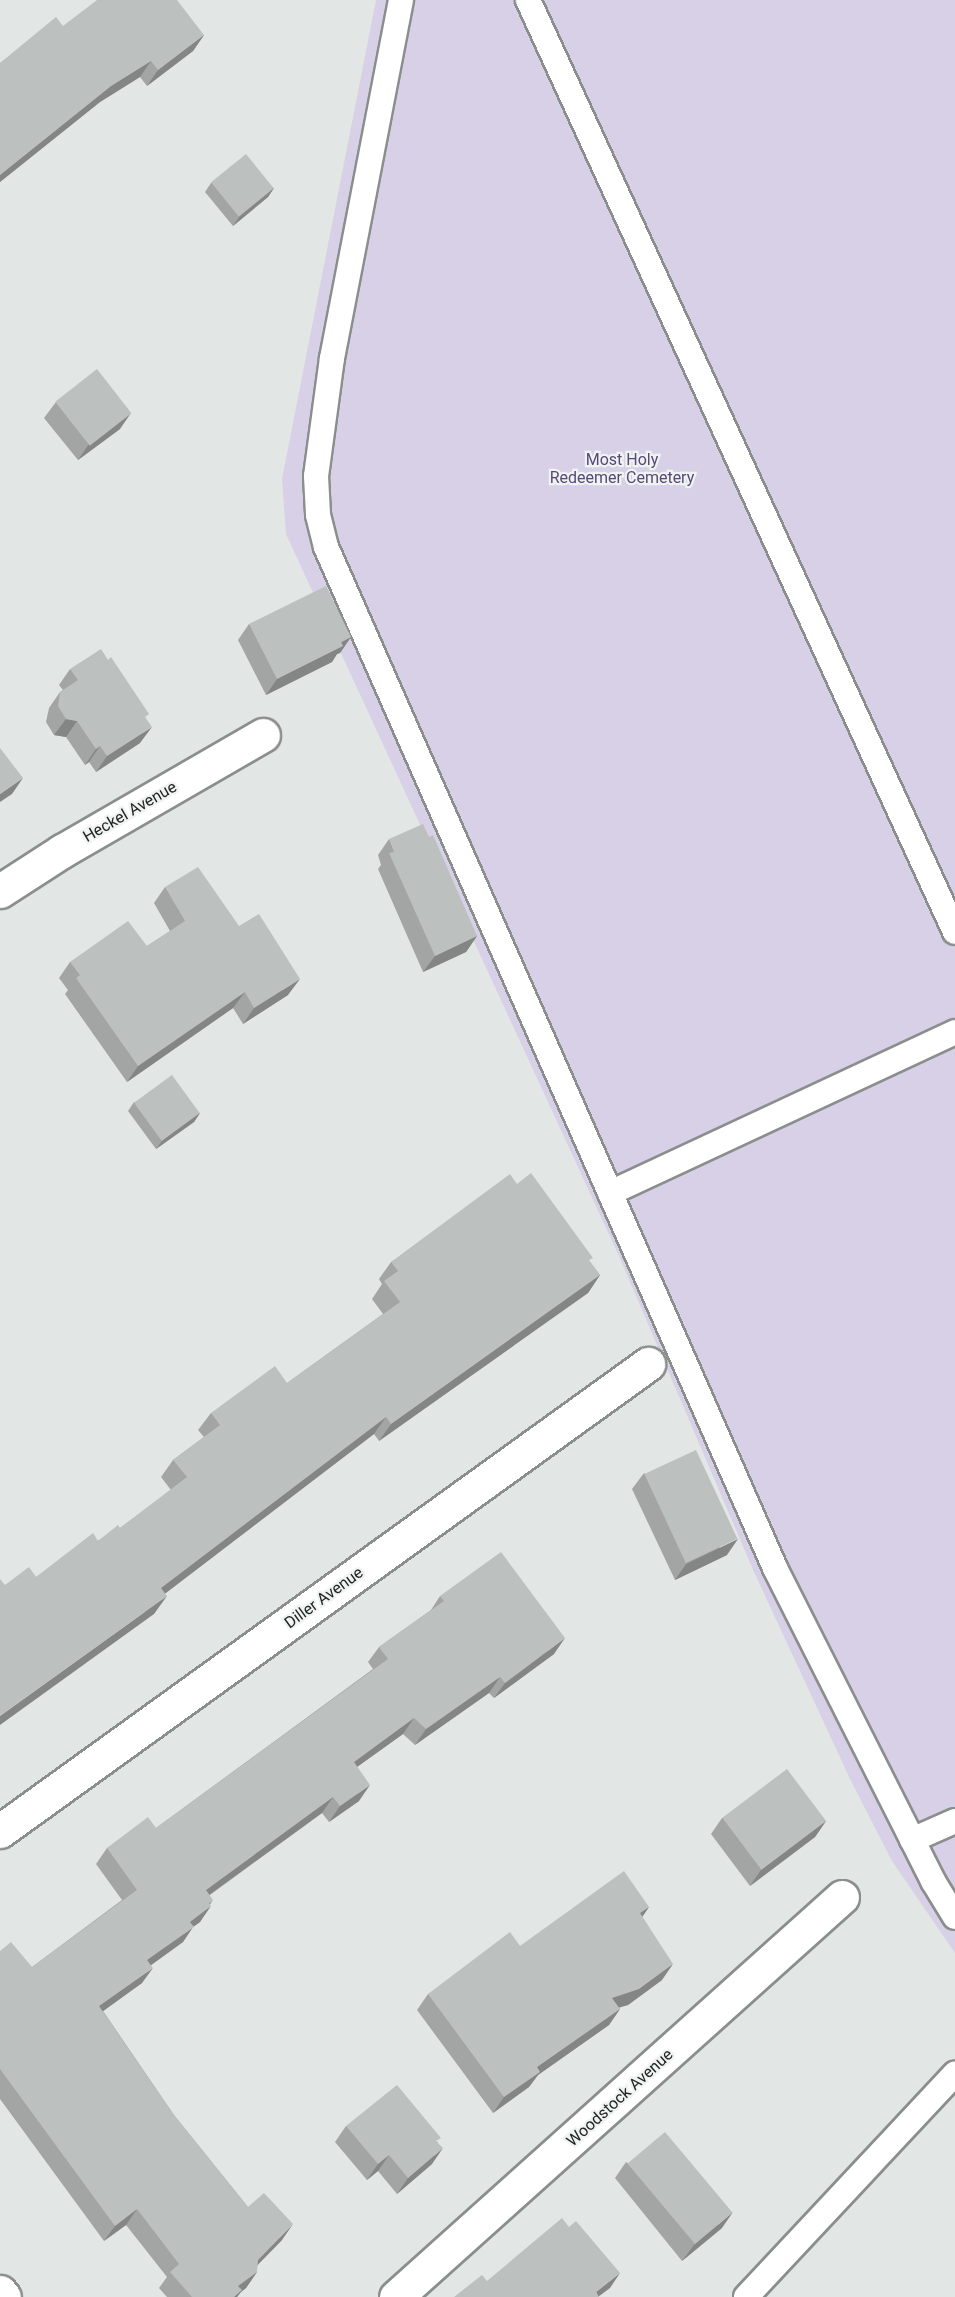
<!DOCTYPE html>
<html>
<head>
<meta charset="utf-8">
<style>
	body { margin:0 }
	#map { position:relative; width:955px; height:2297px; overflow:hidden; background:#e2e7e5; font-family:Roboto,sans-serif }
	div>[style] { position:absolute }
	.green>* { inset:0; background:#d7d0e7 }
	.roads { filter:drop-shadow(2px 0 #8a8e8d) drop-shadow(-2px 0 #8a8e8d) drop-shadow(0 2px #8a8e8d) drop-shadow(0 -2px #8a8e8d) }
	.service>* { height:24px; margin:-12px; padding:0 12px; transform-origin:12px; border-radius:12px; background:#fff }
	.minor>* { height:33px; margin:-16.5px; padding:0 16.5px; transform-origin:16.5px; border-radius:16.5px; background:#fff }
	.wall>* { inset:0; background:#a2a5a3 }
	.shaded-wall>* { inset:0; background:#848685 }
	.building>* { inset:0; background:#bcc0be; transform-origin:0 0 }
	span { translate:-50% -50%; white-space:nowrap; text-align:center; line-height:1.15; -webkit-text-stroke:4.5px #eff4f2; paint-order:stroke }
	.park-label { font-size:16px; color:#594778 }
	.street-label { font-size:16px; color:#222423 }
</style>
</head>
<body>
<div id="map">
	<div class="green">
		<i style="clip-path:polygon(376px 0,955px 0,955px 1953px,892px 1861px,851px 1781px,754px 1572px,619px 1256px,286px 534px,282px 479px)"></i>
	</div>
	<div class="roads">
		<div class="service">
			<i style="left:401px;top:0;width:365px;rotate:100.9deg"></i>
			<i style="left:332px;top:358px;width:119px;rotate:97.7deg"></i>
			<i style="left:316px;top:476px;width:39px;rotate:87deg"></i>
			<i style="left:318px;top:515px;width:33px;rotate:76deg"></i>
			<i style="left:326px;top:547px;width:1115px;rotate:66.26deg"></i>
			<i style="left:775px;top:1568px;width:351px;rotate:63.2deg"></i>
			<i style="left:933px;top:1881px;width:42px;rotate:58.6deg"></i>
			<i style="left:528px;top:0;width:1025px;rotate:65.38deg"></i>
			<i style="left:610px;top:1193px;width:381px;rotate:-25deg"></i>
			<i style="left:912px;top:1840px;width:47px;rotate:-23.8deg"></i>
			<i style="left:746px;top:2297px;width:306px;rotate:-46.9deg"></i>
		</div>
		<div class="minor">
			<i style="left:0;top:891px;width:74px;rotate:-32.8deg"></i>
			<i style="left:62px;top:851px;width:232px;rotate:-30deg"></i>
			<i style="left:0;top:1831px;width:799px;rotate:-35.78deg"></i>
			<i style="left:0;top:2292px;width:6px;rotate:51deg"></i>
			<i style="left:396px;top:2297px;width:599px;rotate:-41.89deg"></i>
		</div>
	</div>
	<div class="wall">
		<i style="clip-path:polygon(63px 26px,204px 35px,193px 51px,147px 86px,140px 77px,100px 102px,0 182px,0 63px)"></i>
		<i style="clip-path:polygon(211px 183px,274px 188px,268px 197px,233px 226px,205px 192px)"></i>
		<i style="clip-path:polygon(56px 402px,120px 429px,78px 460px,44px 418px)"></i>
		<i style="clip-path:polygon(249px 624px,351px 637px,340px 653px,337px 654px,332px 662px,266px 695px,238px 640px)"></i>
		<i style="clip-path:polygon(70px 669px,146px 719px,140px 743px,96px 772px,89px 762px,85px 765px,66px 737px,54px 735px,46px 722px,49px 708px,60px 692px,63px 690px,59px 685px)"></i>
		<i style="clip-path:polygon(389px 839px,477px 936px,466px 952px,423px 972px,378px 869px,381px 865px,378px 855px)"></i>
		<i style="clip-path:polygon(165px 887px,288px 995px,243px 1024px,233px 1008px,127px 1082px,65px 994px,68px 990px,59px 978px,70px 962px,147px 946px,170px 931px,154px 903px)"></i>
		<i style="clip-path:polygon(134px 1102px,200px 1113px,194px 1122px,156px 1149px,128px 1111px)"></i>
		<i style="clip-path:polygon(517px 1184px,590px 1262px,600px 1275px,588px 1293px,379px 1441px,374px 1434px,165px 1593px,154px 1614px,5px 1585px,36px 1577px,120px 1528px,171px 1490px,161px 1477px,173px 1460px,204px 1437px,198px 1430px,211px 1413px,287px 1383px,383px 1314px,372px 1299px,382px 1284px,379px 1279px,391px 1262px)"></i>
		<i style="clip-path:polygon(644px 1473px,727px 1555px,675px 1580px,632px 1489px)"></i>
		<i style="clip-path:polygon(440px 1596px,554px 1654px,494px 1698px,489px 1693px,415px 1745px,403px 1734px,357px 1767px,359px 1801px,329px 1822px,322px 1813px,210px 1895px,210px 1905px,200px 1922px,193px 1927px,183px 1942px,151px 1965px,142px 1983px,103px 2011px,174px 2115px,248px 2207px,282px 2240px,257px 2265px,257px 2272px,246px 2288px,241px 2292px,237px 2297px,167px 2297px,159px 2288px,167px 2277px,126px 2225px,104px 2241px,0 2099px,0 1951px,32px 1967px,122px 1900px,96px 1864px,107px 1848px,156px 1828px,373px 1669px,368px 1662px,379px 1647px,431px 1610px)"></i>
		<i style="clip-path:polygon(722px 1818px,826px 1821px,815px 1837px,750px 1886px,711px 1834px)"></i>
		<i style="clip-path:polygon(649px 1907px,642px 1917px,662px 1980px,628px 2005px,619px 2007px,620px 2009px,609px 2025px,538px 2075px,529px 2087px,493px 2113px,417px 2010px,428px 1994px,520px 1946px)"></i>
		<i style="clip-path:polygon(346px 2126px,438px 2142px,432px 2164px,397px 2194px,378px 2171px,367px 2180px,335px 2142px)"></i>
		<i style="clip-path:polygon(626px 2162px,722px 2228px,682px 2261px,615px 2178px)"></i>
	</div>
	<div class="shaded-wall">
		<i style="clip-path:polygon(204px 35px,193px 51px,147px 86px,158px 70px)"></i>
		<i style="clip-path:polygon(151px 61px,140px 77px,100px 102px,0 182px,0 175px,111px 86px)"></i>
		<i style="clip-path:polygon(274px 188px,268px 197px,233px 226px,239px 217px)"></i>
		<i style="clip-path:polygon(131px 413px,120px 429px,78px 460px,89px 444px)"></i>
		<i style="clip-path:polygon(351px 637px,340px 653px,337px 654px,332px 662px,266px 695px,277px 679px)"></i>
		<i style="clip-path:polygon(66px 719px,77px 721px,66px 737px,54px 735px)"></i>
		<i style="clip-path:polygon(152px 727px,140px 743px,96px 772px,107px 756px)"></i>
		<i style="clip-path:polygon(100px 746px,89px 762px,85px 765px,96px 749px)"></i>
		<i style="clip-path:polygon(23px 778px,12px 794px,0 802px,0 794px)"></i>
		<i style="clip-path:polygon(477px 936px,466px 952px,423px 972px,435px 956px)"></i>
		<i style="clip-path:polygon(300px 979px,288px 995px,243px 1024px,254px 1008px)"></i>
		<i style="clip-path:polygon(245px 992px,233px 1008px,127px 1082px,138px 1066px)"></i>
		<i style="clip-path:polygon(200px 1113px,194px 1122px,156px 1149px,162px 1141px)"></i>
		<i style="clip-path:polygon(600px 1275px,588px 1293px,379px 1441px,391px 1424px)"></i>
		<i style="clip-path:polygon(386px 1417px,374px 1434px,149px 1606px,161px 1588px)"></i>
		<i style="clip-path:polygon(738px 1539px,727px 1555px,675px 1580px,686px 1564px)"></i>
		<i style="clip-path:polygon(167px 1596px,154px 1614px,0 1725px,0 1716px)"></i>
		<i style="clip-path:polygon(565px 1638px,554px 1654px,494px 1698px,505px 1683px)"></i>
		<i style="clip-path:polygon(500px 1677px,489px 1693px,415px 1745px,426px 1729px)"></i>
		<i style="clip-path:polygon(414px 1718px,403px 1734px,343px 1777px,354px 1762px)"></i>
		<i style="clip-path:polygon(370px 1785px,359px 1801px,329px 1822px,340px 1806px)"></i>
		<i style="clip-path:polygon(333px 1797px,322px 1813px,195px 1905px,206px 1890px)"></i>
		<i style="clip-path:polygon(826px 1821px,815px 1837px,750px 1886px,761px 1870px)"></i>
		<i style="clip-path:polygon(213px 1900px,206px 1910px,211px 1906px,200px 1922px,193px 1927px,183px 1942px,136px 1976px,147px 1960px)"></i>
		<i style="clip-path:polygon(649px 1907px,638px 1923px,640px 1913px)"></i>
		<i style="clip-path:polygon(673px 1964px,662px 1980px,628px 2005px,601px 2013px,612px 1998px)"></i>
		<i style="clip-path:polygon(153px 1968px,142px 1983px,88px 2022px,99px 2006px)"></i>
		<i style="clip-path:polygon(620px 2009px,609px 2025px,538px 2075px,529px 2087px,493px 2113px,504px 2097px,537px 2067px)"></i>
		<i style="clip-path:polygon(443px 2148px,432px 2164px,397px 2194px,408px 2178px)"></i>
		<i style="clip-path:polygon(389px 2155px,378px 2171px,367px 2180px,378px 2164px)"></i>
		<i style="clip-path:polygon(137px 2209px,126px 2225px,104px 2241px,115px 2226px)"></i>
		<i style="clip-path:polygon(733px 2212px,722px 2228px,682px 2261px,694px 2245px)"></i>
		<i style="clip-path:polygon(293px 2224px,282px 2240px,247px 2276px,258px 2260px)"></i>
		<i style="clip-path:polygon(257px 2272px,246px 2288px,241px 2292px,237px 2297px,234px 2297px,238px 2286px)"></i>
		<i style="clip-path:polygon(620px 2273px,610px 2288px,598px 2297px,596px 2292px)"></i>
	</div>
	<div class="building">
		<i style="clip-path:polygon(97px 0,177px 0,204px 35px,158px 70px,151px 61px,111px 86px,0 175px,0 63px,56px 17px,63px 26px)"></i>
		<i style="left:246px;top:154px;width:44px;height:45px;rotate:51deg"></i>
		<i style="left:97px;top:369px;width:56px;height:53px;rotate:52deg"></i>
		<i style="clip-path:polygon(326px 586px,351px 637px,341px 642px,343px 646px,277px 679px,249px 624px)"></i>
		<i style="clip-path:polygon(101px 649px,108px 660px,111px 657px,149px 714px,145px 717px,152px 727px,107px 756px,100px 746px,96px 749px,77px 721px,66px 719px,58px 706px,60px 692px,78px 680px,70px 669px)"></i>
		<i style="clip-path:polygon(0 748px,23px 778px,0 794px)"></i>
		<i style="clip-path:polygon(423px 824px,429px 837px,433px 835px,477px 936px,435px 956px,389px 853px,394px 852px,389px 839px)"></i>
		<i style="clip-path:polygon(198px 867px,239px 926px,259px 914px,300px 979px,254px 1008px,245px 992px,138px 1066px,76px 978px,80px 975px,70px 962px,128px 921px,147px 946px,185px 921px,165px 887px)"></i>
		<i style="left:172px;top:1075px;width:47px;height:47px;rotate:54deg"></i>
		<i style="clip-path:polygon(531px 1173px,593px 1258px,589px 1260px,600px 1275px,391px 1424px,386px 1417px,161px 1588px,167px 1596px,0 1716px,0 1579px,5px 1585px,29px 1567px,36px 1577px,93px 1533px,98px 1541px,118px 1525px,120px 1528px,187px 1477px,173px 1460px,220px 1425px,211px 1413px,275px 1366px,287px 1383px,400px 1302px,384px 1281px,398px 1271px,391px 1262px,510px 1174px,517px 1184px)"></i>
		<i style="left:696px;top:1450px;width:98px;height:57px;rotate:65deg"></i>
		<i style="clip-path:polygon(501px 1552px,565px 1638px,505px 1683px,500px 1677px,426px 1729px,414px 1718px,354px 1762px,370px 1785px,340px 1806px,333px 1797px,206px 1890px,213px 1900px,209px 1903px,211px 1906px,190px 1922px,194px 1927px,147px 1960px,153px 1968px,99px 2006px,174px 2115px,248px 2207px,264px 2193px,293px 2224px,258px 2260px,257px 2272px,238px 2286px,242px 2290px,234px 2297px,192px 2297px,170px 2272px,179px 2264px,137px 2209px,115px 2226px,0 2069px,0 1951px,11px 1942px,32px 1967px,137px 1890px,107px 1848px,148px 1817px,156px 1828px,388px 1659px,379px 1647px,444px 1601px,440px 1596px)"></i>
		<i style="left:787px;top:1769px;width:65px;height:81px;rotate:53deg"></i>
		<i style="clip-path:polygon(624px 1871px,649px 1907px,640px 1913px,673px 1964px,639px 1989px,612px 1998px,620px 2009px,537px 2067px,540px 2072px,504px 2097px,428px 1994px,510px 1932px,520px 1946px)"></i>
		<i style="clip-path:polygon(397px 2085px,441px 2138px,436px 2141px,443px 2148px,408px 2178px,389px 2155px,378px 2164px,346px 2126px)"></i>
		<i style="left:665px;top:2132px;width:105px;height:49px;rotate:50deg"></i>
		<i style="clip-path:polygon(562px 2218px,569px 2227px,576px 2221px,620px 2273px,596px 2292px,599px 2297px,454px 2297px,482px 2275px,487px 2281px)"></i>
	</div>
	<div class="park-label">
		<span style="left:622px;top:469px">Most Holy<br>Redeemer Cemetery</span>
	</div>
	<div class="street-label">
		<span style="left:130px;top:812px;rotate:-30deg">Heckel Avenue</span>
		<span style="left:324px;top:1598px;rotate:-36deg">Diller Avenue</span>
		<span style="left:620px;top:2098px;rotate:-42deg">Woodstock Avenue</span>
	</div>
</div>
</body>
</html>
